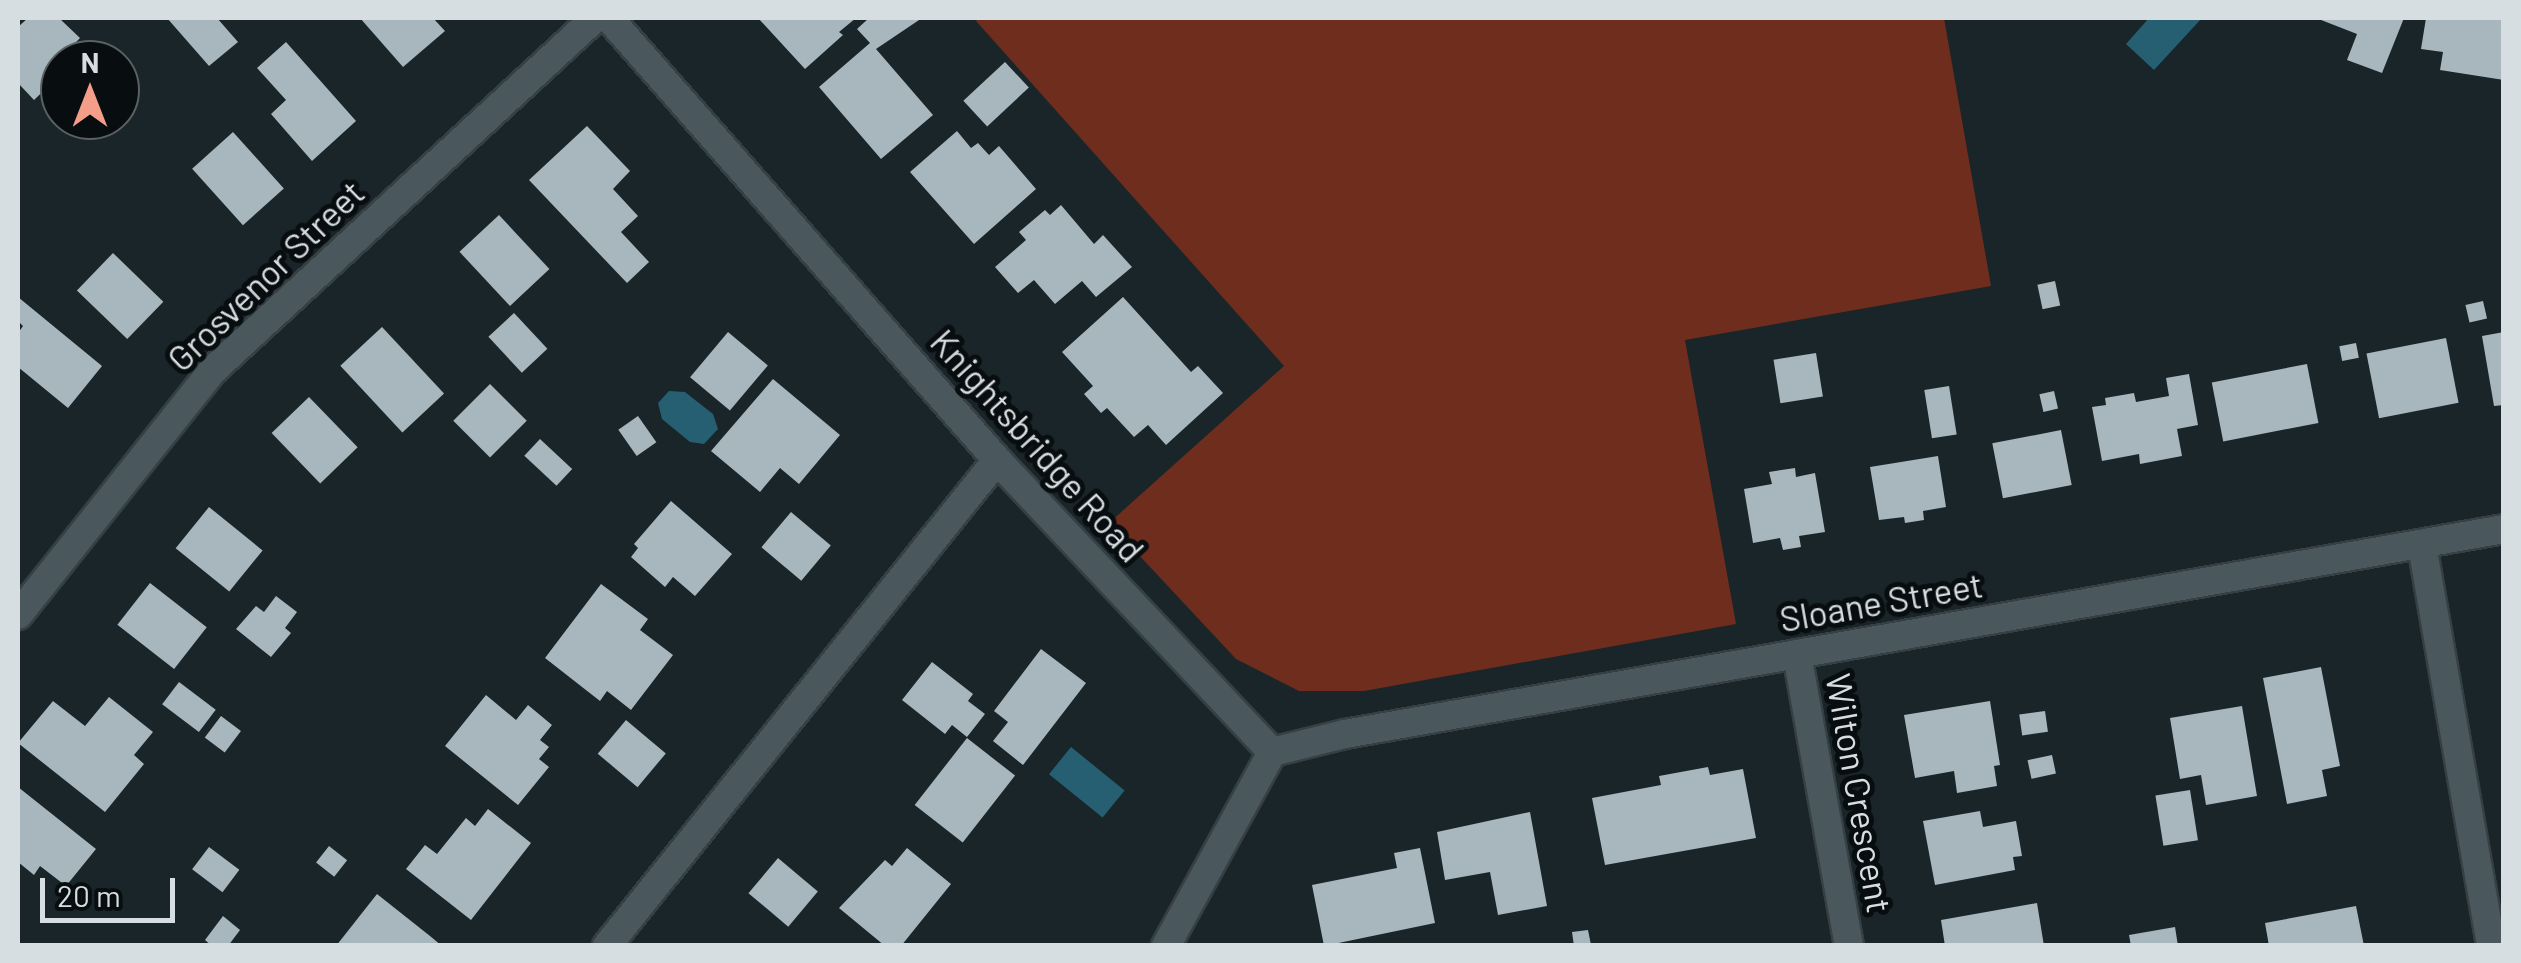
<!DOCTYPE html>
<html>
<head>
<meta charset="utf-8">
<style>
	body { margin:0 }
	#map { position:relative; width:2521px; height:963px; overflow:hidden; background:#192529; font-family:Barlow,sans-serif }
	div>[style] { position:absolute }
	.green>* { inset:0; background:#6f2d1e }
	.water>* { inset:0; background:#255f71; transform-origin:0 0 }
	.building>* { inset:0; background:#a8b7bd; transform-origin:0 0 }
	.roads { filter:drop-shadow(2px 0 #364044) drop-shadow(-2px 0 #364044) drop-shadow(0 2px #364044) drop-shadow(0 -2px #364044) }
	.minor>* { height:28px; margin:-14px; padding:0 14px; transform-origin:14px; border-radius:14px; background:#4a575c }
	span { translate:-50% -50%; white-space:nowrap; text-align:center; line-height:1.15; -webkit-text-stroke:10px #080d0f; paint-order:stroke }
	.street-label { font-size:35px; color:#d6dee1 }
	.frame { position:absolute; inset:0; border:20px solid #d6dee1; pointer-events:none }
	.north { position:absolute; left:40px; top:40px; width:100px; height:100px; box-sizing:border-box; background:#080d0f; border:2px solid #5a6163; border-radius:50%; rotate:0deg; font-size:28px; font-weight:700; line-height:40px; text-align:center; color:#d6dee1 }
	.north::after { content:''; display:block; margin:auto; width:35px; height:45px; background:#f49e89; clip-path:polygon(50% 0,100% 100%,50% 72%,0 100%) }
	.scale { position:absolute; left:40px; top:878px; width:135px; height:45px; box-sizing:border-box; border:5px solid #d6dee1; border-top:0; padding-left:12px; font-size:30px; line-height:35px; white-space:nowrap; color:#d6dee1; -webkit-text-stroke:8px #080d0f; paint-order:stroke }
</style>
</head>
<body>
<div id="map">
	<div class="green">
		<i style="clip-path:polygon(979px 18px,1944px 18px,1991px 286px,1685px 340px,1736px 624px,1364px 691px,1299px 691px,1236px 659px,1109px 523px,1284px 366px,976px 21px)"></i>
	</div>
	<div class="water">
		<i style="clip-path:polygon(2149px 18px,2202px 18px,2154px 70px,2126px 44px)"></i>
		<i style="clip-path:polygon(669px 391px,685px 392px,713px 414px,718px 429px,704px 444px,690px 442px,662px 419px,658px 403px)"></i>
		<i style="left:1071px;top:747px;width:69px;height:35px;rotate:39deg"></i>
	</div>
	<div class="building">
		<i style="clip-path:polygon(28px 18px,59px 18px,80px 38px,54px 65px,60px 75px,34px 100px,18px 83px,18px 27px)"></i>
		<i style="clip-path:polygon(167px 18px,217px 18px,238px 42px,209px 66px)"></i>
		<i style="clip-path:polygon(360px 18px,433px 18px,445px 31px,403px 67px)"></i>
		<i style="clip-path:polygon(758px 18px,856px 18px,839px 32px,843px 35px,805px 69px)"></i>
		<i style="clip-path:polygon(869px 18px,922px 18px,876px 49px,933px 115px,881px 159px,819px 87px,870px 43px,857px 29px)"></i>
		<i style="clip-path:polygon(2316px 18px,2404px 18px,2382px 73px,2347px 60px,2357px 34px)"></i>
		<i style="clip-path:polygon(2426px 18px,2504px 18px,2504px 80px,2440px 70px,2443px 52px,2421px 49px)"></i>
		<i style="clip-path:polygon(87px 42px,99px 54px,92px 60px,79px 60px,74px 54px)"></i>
		<i style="clip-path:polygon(286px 42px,356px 121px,312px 161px,271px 114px,286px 100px,257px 68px)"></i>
		<i style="left:1005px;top:62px;width:35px;height:57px;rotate:47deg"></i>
		<i style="clip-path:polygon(587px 126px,630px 171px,613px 189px,638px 216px,621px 232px,649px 262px,627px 283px,529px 180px)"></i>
		<i style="clip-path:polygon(957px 131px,971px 148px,978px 143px,989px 155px,999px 146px,1036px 189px,974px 244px,910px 172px)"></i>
		<i style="left:233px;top:132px;width:76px;height:55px;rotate:48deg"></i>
		<i style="clip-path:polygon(1061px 205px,1094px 244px,1103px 235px,1132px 267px,1096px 297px,1082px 281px,1055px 304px,1034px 280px,1018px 293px,995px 267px,1026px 240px,1019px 232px,1045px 210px,1050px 215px)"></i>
		<i style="left:499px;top:215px;width:74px;height:54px;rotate:47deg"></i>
		<i style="left:113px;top:253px;width:70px;height:52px;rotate:44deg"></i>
		<i style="left:2055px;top:281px;width:25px;height:18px;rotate:78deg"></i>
		<i style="clip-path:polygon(18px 297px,102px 366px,68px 408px,18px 367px,18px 333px,23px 326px,18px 321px)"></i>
		<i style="clip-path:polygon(1123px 297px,1191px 372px,1198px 366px,1223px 393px,1166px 445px,1148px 425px,1134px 437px,1107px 408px,1101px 413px,1084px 394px,1093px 386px,1062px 352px)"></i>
		<i style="left:2483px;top:301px;width:18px;height:18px;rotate:77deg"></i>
		<i style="left:514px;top:313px;width:49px;height:35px;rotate:47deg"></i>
		<i style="left:382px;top:327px;width:91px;height:57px;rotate:47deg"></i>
		<i style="left:728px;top:332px;width:52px;height:59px;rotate:40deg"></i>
		<i style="clip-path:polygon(2504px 332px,2504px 405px,2494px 406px,2482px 336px)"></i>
		<i style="left:2446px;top:338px;width:66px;height:81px;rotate:79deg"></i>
		<i style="left:2356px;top:343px;width:15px;height:17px;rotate:79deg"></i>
		<i style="left:1816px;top:353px;width:44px;height:43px;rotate:81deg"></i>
		<i style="left:2307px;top:364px;width:60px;height:97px;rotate:79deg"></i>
		<i style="clip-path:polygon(2189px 374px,2198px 425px,2177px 429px,2182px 456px,2140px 464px,2139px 454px,2102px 461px,2092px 407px,2106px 405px,2105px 398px,2134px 393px,2136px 402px,2169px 396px,2166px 378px)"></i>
		<i style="clip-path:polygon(773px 379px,840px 435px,799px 484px,780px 468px,760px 492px,711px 451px)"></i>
		<i style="left:490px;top:384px;width:52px;height:52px;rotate:45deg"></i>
		<i style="left:1949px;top:386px;width:49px;height:25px;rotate:81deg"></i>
		<i style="left:2054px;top:391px;width:18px;height:15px;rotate:77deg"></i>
		<i style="left:309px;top:397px;width:70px;height:52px;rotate:46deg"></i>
		<i style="left:638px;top:416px;width:32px;height:24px;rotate:55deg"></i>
		<i style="left:2061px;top:430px;width:56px;height:70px;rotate:79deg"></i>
		<i style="left:540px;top:439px;width:44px;height:23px;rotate:43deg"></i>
		<i style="clip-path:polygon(1938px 456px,1946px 507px,1923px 511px,1924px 520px,1905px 523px,1904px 517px,1879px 520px,1870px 467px)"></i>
		<i style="clip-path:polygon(1795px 468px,1796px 477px,1815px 473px,1825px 532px,1799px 536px,1801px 547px,1783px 550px,1780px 538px,1753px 543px,1744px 489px,1772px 484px,1769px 472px)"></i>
		<i style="clip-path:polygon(671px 501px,732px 554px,695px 596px,673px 577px,665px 587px,631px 557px,638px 548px,634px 544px)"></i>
		<i style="left:209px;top:507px;width:69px;height:53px;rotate:39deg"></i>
		<i style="left:791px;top:512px;width:52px;height:46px;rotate:40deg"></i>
		<i style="left:150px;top:583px;width:72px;height:53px;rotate:38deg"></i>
		<i style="clip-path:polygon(601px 584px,648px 619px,640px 630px,673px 655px,631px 710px,607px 691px,600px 701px,545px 658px)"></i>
		<i style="clip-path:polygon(276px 596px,297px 612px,285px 628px,291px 633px,271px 657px,236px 629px,256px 606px,264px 612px)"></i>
		<i style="clip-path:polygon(1041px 649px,1086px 683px,1023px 765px,993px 741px,1008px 722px,994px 711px)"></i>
		<i style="clip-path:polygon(932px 662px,973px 694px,968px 701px,985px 714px,967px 737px,952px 725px,945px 734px,902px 700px)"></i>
		<i style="clip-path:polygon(2321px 667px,2340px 766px,2322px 770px,2327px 796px,2287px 804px,2263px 678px)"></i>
		<i style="left:179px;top:682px;width:46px;height:28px;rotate:37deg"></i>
		<i style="clip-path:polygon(486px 695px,516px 720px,528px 705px,552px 725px,540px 740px,549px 747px,539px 759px,549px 767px,518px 805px,445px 746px)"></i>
		<i style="clip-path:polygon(109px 697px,153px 732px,134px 755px,144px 764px,105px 812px,18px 743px,53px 701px,85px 726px)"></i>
		<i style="clip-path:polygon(1990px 701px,2000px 765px,1994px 766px,1997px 786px,1957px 793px,1954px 771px,1915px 778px,1904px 715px)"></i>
		<i style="clip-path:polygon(2242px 706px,2257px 796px,2206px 805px,2201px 775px,2180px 779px,2170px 718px)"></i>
		<i style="left:2045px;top:711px;width:21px;height:26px;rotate:82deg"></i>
		<i style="left:221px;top:716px;width:25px;height:27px;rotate:37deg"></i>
		<i style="left:626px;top:720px;width:52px;height:44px;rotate:40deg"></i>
		<i style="left:967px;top:738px;width:61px;height:85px;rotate:38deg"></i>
		<i style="left:2052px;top:755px;width:19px;height:25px;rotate:78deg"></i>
		<i style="clip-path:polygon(1708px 767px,1710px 775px,1743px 769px,1756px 838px,1605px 865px,1592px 798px,1661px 785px,1659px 776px)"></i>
		<i style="clip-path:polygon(18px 787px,96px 849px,66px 886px,40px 866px,34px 875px,18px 862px)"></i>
		<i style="left:2190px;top:790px;width:51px;height:35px;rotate:81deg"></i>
		<i style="clip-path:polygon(488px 809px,531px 843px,471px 920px,406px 869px,425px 845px,437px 854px,466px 818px,475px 826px)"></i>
		<i style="clip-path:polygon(1980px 811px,1983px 827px,2016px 821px,2022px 856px,2013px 857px,2015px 870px,1935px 885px,1923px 821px)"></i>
		<i style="clip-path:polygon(1530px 812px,1547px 906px,1498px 915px,1490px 872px,1445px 880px,1437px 832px)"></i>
		<i style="left:329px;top:846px;width:23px;height:21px;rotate:38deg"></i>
		<i style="left:209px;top:847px;width:38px;height:28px;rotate:37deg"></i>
		<i style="clip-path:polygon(907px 848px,951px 884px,901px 946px,885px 946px,839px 908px,885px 860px,892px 866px)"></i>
		<i style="clip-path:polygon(1420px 848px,1435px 923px,1324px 946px,1312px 885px,1397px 868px,1394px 853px)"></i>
		<i style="left:778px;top:858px;width:52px;height:46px;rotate:40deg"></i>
		<i style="clip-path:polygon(377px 894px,430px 936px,442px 946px,336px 946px)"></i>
		<i style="clip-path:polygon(2037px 903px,2044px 946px,1945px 946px,1941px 920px)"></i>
		<i style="clip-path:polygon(2356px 906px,2364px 946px,2269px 946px,2265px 923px)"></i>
		<i style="clip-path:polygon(223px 916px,240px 930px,228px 946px,212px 946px,205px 940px)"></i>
		<i style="clip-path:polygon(2175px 927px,2178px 946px,2131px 946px,2129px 935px)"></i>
		<i style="clip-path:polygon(1588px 930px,1591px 945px,1574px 946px,1572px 932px)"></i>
	</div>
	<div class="roads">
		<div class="minor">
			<i style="left:609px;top:18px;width:588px;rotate:48.72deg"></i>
			<i style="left:997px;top:460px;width:401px;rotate:46.7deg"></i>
			<i style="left:2422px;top:545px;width:407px;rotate:80.2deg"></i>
			<i style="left:18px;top:615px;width:310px;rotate:-51.5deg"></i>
			<i style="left:211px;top:372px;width:522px;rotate:-42.67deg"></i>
			<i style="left:1797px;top:654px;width:297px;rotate:79.9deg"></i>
			<i style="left:1272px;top:752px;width:75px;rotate:-13.9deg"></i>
			<i style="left:1345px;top:734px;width:1177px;rotate:-10.03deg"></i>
			<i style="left:607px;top:946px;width:623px;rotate:-51.25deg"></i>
			<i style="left:1166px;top:946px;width:221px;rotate:-61.3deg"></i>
		</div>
	</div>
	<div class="street-label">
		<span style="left:265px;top:275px;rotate:-44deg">Grosvenor Street</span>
		<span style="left:1038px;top:445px;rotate:48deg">Knightsbridge Road</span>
		<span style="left:1881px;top:601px;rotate:-10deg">Sloane Street</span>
		<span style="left:1860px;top:793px;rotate:80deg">Wilton Crescent</span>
	</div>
	<div class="frame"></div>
	<div class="north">N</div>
	<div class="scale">20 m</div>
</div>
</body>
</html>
